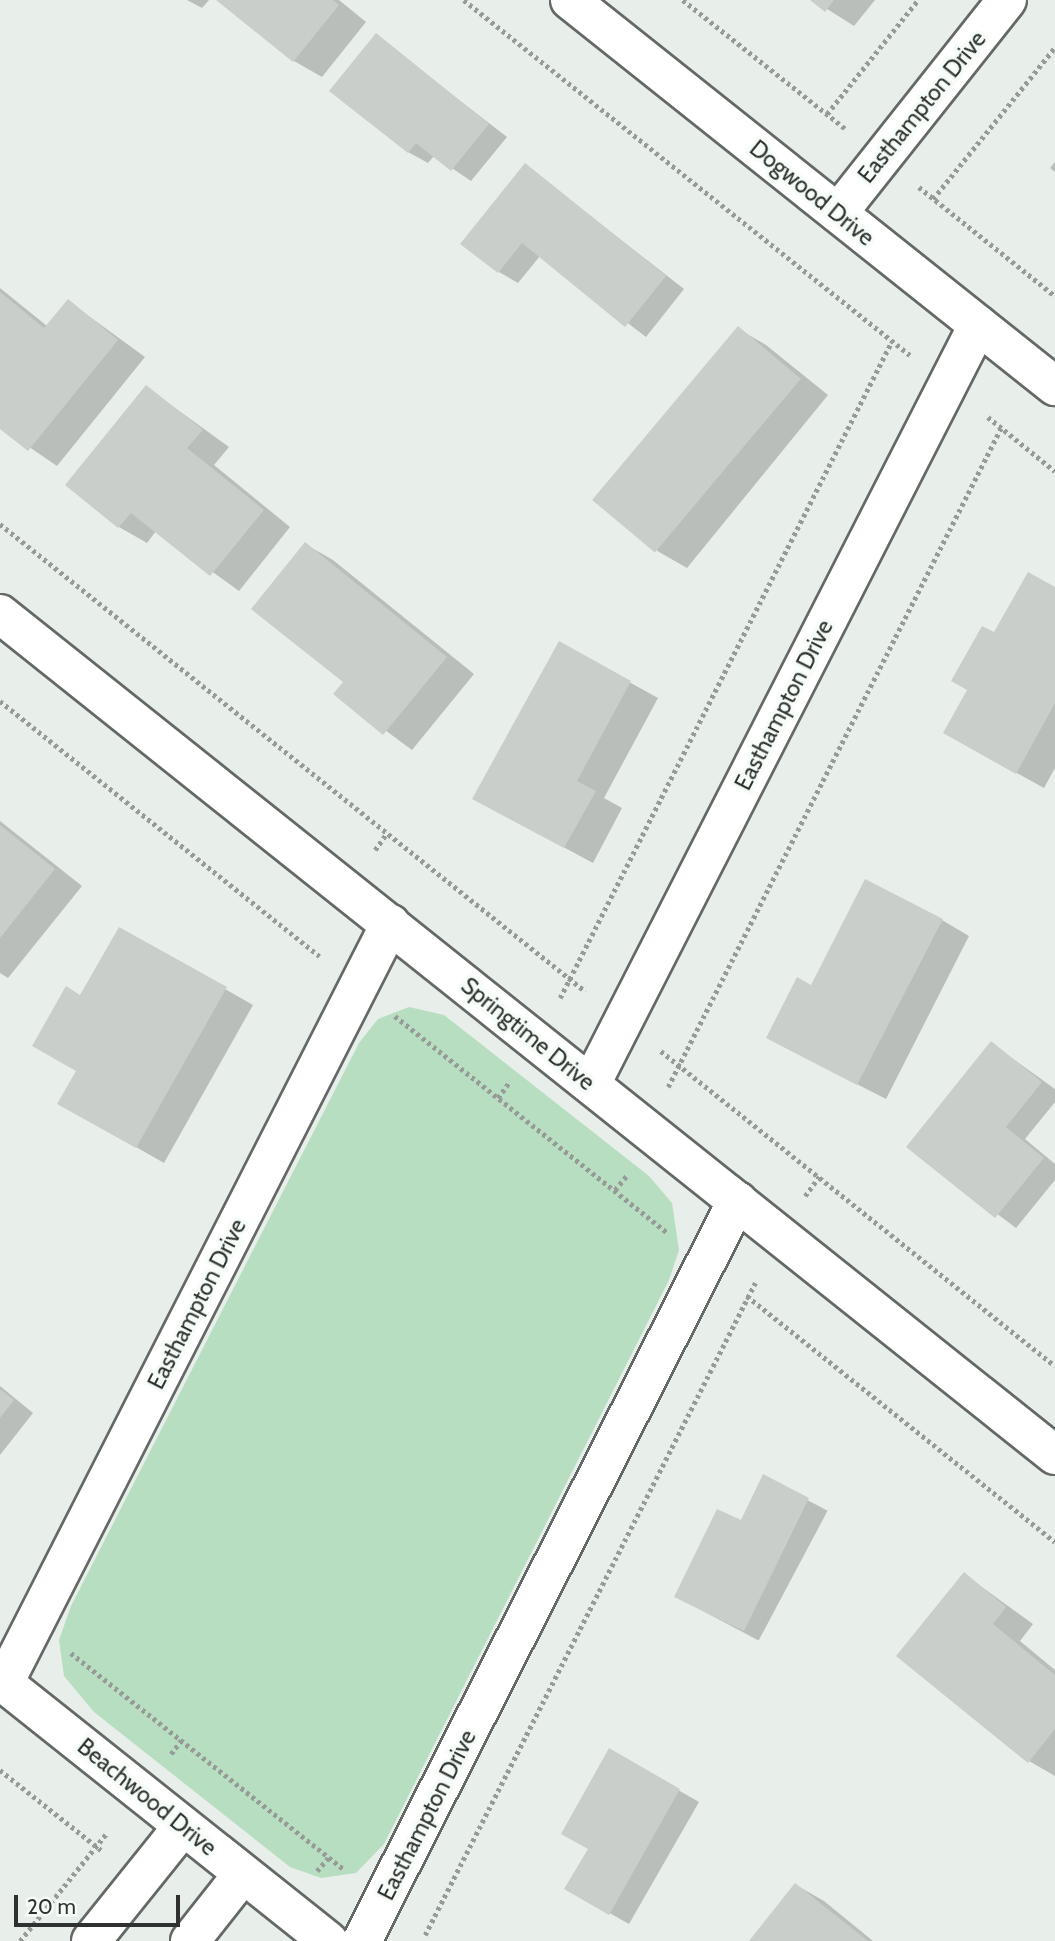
<!DOCTYPE html>
<html>
<head>
<meta charset="utf-8">
<style>
	body { margin:0 }
	#map { position:relative; width:1055px; height:1941px; overflow:hidden; background:#e8eeea; font-family:Cabin,sans-serif }
	div>[style] { position:absolute }
	.green>* { inset:0; background:#b7dec1 }
	.shadow>* { inset:0; background:#0003; transform-origin:0 0 }
	.building>* { inset:0; background:#c9ceca; transform-origin:0 0 }
	.path>* { height:4.5px; margin-top:-2.25px; transform-origin:0; background:repeating-linear-gradient(90deg,#969b98 0 3.5px,transparent 0 7px) }
	.roads { filter:drop-shadow(2px 0 #646965) drop-shadow(-2px 0 #646965) drop-shadow(0 2px #646965) drop-shadow(0 -2px #646965) }
	.street>* { height:38px; margin:-19px; padding:0 19px; transform-origin:19px; border-radius:19px; background:#fff }
	span { translate:-50% -50%; white-space:nowrap; text-align:center; line-height:1.15; -webkit-text-stroke:7px #f6fcf7; paint-order:stroke }
	.street-label { font-size:23px; color:#2f3130 }
	.scale { position:absolute; left:14px; top:1895px; width:166px; height:32px; box-sizing:border-box; border:4px solid #2f3130; border-top:0; padding-left:9px; font-size:21px; line-height:24px; white-space:nowrap; color:#2f3130; -webkit-text-stroke:5px #f6fcf7; paint-order:stroke }
</style>
</head>
<body>
<div id="map">
	<div class="green">
		<i style="clip-path:polygon(409px 1007px,444px 1015px,649px 1176px,672px 1203px,679px 1250px,669px 1280px,384px 1844px,356px 1873px,321px 1878px,290px 1867px,94px 1712px,64px 1676px,59px 1640px,71px 1606px,359px 1043px,378px 1019px)"></i>
	</div>
	<div class="shadow">
		<i style="clip-path:polygon(187px 0,209px 0,202px 8px)"></i>
		<i style="clip-path:polygon(219px 0,339px 0,366px 22px,322px 77px,294px 61px)"></i>
		<i style="clip-path:polygon(813px 0,875px 0,854px 26px)"></i>
		<i style="clip-path:polygon(376px 36px,507px 137px,471px 181px,434px 156px,428px 163px,408px 152px)"></i>
		<i style="clip-path:polygon(1055px 162px,1055px 172px,1050px 168px)"></i>
		<i style="clip-path:polygon(525px 165px,684px 289px,646px 337px,540px 256px,518px 283px,499px 272px)"></i>
		<i style="clip-path:polygon(0 288px,47px 326px,68px 301px,145px 357px,57px 466px,0 427px)"></i>
		<i style="clip-path:polygon(738px 329px,766px 345px,828px 395px,687px 568px,659px 552px,598px 501px)"></i>
		<i style="clip-path:polygon(146px 387px,229px 447px,214px 465px,290px 527px,239px 591px,156px 531px,147px 543px,119px 527px)"></i>
		<i style="clip-path:polygon(305px 544px,333px 560px,474px 674px,412px 750px,335px 693px,345px 681px)"></i>
		<i style="clip-path:polygon(1055px 589px,1055px 768px,1044px 788px,973px 749px,995px 635px)"></i>
		<i style="clip-path:polygon(559px 643px,658px 698px,604px 798px,622px 808px,593px 863px,502px 814px)"></i>
		<i style="clip-path:polygon(0 821px,82px 886px,8px 978px,0 973px)"></i>
		<i style="clip-path:polygon(942px 920px,969px 936px,886px 1099px,796px 1053px,812px 987px)"></i>
		<i style="clip-path:polygon(120px 929px,253px 1005px,164px 1163px,59px 1103px,78px 1070px,81px 997px)"></i>
		<i style="clip-path:polygon(991px 1043px,1055px 1089px,1055px 1102px,1025px 1139px,1055px 1164px,1055px 1180px,1016px 1228px,908px 1147px)"></i>
		<i style="clip-path:polygon(0 1386px,33px 1413px,0 1455px)"></i>
		<i style="left:764px;top:1477px;width:72px;height:147px;rotate:28deg"></i>
		<i style="clip-path:polygon(964px 1574px,1033px 1624px,1020px 1641px,1055px 1670px,1055px 1776px,1029px 1761px)"></i>
		<i style="clip-path:polygon(610px 1751px,699px 1802px,629px 1924px,567px 1889px,590px 1848px)"></i>
		<i style="clip-path:polygon(796px 1885px,824px 1901px,873px 1941px,751px 1941px)"></i>
	</div>
	<div class="building">
		<i style="clip-path:polygon(216px 0,333px 0,339px 5px,293px 62px)"></i>
		<i style="clip-path:polygon(810px 0,834px 0,825px 12px)"></i>
		<i style="clip-path:polygon(376px 33px,489px 124px,451px 171px,416px 143px,408px 153px,329px 91px)"></i>
		<i style="clip-path:polygon(525px 163px,666px 276px,625px 327px,522px 243px,498px 273px,460px 244px)"></i>
		<i style="clip-path:polygon(0 292px,44px 328px,68px 299px,118px 340px,28px 451px,0 429px)"></i>
		<i style="left:738px;top:326px;width:82px;height:227px;rotate:40deg"></i>
		<i style="clip-path:polygon(146px 385px,203px 430px,187px 448px,264px 510px,210px 576px,131px 513px,118px 528px,65px 485px)"></i>
		<i style="clip-path:polygon(305px 542px,447px 657px,383px 735px,333px 694px,343px 682px,251px 609px)"></i>
		<i style="clip-path:polygon(1028px 572px,1055px 587px,1055px 703px,1016px 774px,943px 733px,967px 690px,951px 681px,982px 626px,994px 632px)"></i>
		<i style="clip-path:polygon(559px 641px,631px 681px,577px 781px,596px 791px,564px 848px,472px 799px)"></i>
		<i style="clip-path:polygon(0 825px,55px 869px,0 938px)"></i>
		<i style="clip-path:polygon(865px 879px,943px 919px,857px 1085px,766px 1038px,797px 977px,811px 985px)"></i>
		<i style="clip-path:polygon(119px 927px,227px 987px,136px 1148px,57px 1104px,76px 1071px,32px 1046px,66px 986px,80px 995px)"></i>
		<i style="clip-path:polygon(991px 1041px,1042px 1082px,1006px 1127px,1044px 1158px,995px 1218px,906px 1147px)"></i>
		<i style="clip-path:polygon(0 1389px,14px 1400px,0 1418px)"></i>
		<i style="clip-path:polygon(763px 1474px,809px 1498px,744px 1631px,674px 1597px,717px 1509px,741px 1520px)"></i>
		<i style="clip-path:polygon(964px 1572px,1006px 1607px,993px 1624px,1055px 1675px,1055px 1729px,1028px 1763px,896px 1656px)"></i>
		<i style="clip-path:polygon(609px 1748px,680px 1789px,609px 1915px,564px 1889px,588px 1849px,561px 1834px)"></i>
		<i style="clip-path:polygon(795px 1883px,868px 1941px,749px 1941px)"></i>
	</div>
	<div class="path">
		<i style="left:464px;top:0;width:570px;rotate:38.52deg"></i>
		<i style="left:683px;top:0;width:208px;rotate:38.4deg"></i>
		<i style="left:827px;top:114px;width:146px;rotate:-51.4deg"></i>
		<i style="left:919px;top:187px;width:174px;rotate:38.7deg"></i>
		<i style="left:933px;top:199px;width:195px;rotate:-51.2deg"></i>
		<i style="left:988px;top:417px;width:86px;rotate:38.9deg"></i>
		<i style="left:0;top:524px;width:749px;rotate:38.6deg"></i>
		<i style="left:0;top:701px;width:409px;rotate:38.6deg"></i>
		<i style="left:375px;top:850px;width:21px;rotate:-55deg"></i>
		<i style="left:560px;top:998px;width:736px;rotate:-63.19deg"></i>
		<i style="left:395px;top:1016px;width:349px;rotate:38.5deg"></i>
		<i style="left:661px;top:1051px;width:504px;rotate:38.64deg"></i>
		<i style="left:668px;top:1087px;width:738px;rotate:-63.19deg"></i>
		<i style="left:498px;top:1098px;width:21px;rotate:-55deg"></i>
		<i style="left:615px;top:1190px;width:19px;rotate:-51deg"></i>
		<i style="left:805px;top:1196px;width:24px;rotate:-54deg"></i>
		<i style="left:747px;top:1296px;width:394px;rotate:38.6deg"></i>
		<i style="left:71px;top:1653px;width:348px;rotate:38.4deg"></i>
		<i style="left:171px;top:1754px;width:17px;rotate:-54deg"></i>
		<i style="left:0;top:1770px;width:129px;rotate:38.4deg"></i>
		<i style="left:317px;top:1871px;width:17px;rotate:-50deg"></i>
		<i style="left:425px;top:1935px;width:731px;rotate:-63.15deg"></i>
		<i style="left:20px;top:1941px;width:137px;rotate:-51.2deg"></i>
	</div>
	<div class="roads">
		<div class="street">
			<i style="left:570px;top:0;width:620px;rotate:38.52deg"></i>
			<i style="left:838px;top:213px;width:272px;rotate:-51.6deg"></i>
			<i style="left:0;top:614px;width:1349px;rotate:38.56deg"></i>
			<i style="left:591px;top:1084px;width:852px;rotate:-62.98deg"></i>
			<i style="left:0;top:1680px;width:419px;rotate:38.5deg"></i>
			<i style="left:4px;top:1683px;width:852px;rotate:-63.04deg"></i>
			<i style="left:91px;top:1941px;width:147px;rotate:-51.3deg"></i>
			<i style="left:190px;top:1941px;width:85px;rotate:-51.7deg"></i>
			<i style="left:362px;top:1941px;width:830px;rotate:-63.13deg"></i>
		</div>
	</div>
	<div class="street-label">
		<span style="left:922px;top:107px;rotate:-51deg">Easthampton Drive</span>
		<span style="left:812px;top:193px;rotate:39deg">Dogwood Drive</span>
		<span style="left:784px;top:705px;rotate:-63deg">Easthampton Drive</span>
		<span style="left:528px;top:1034px;rotate:39deg">Springtime Drive</span>
		<span style="left:197px;top:1304px;rotate:-63deg">Easthampton Drive</span>
		<span style="left:147px;top:1797px;rotate:39deg">Beachwood Drive</span>
		<span style="left:427px;top:1815px;rotate:-63deg">Easthampton Drive</span>
	</div>
	<div class="scale">20 m</div>
</div>
</body>
</html>
